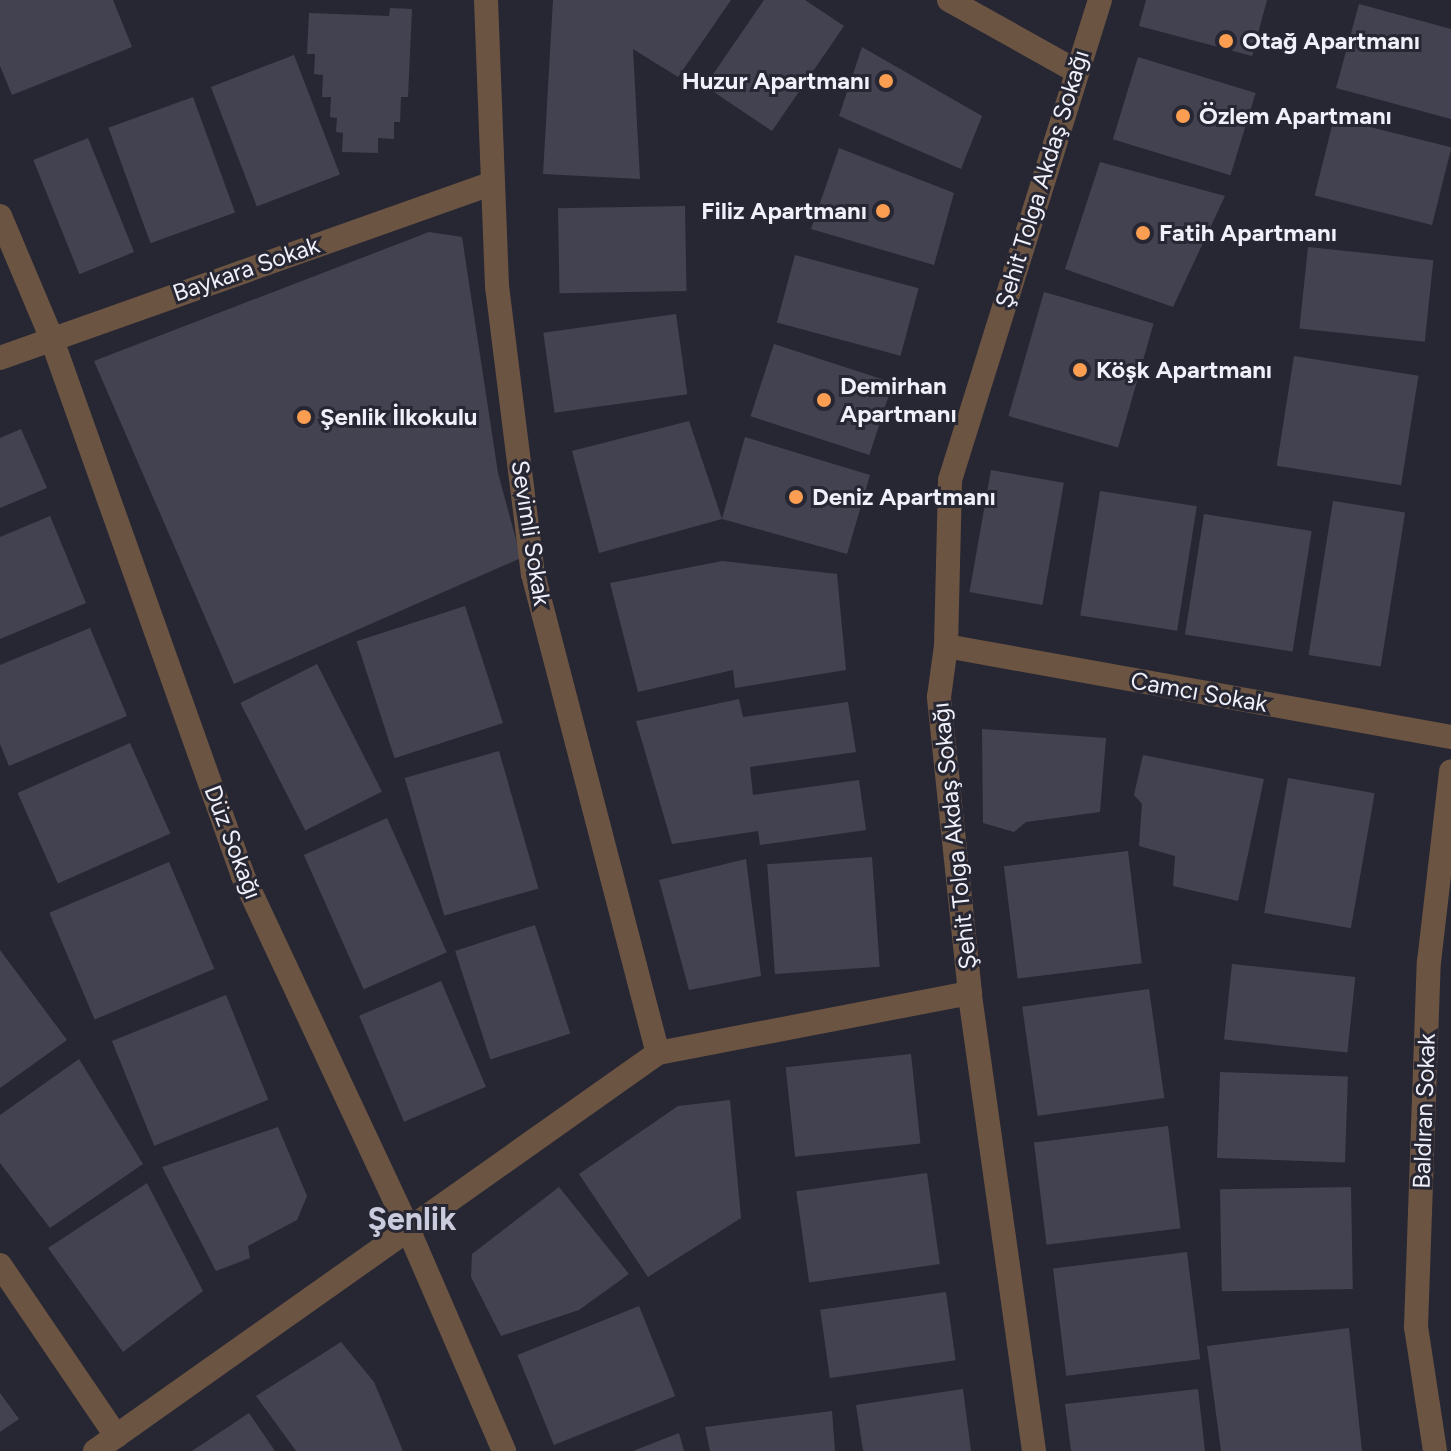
<!DOCTYPE html>
<html>
<head>
<meta charset="utf-8">
<style>
	body { margin:0 }
	#map { position:relative; width:1451px; height:1451px; overflow:hidden; background:#272734; font-family:Figtree,sans-serif }
	div>[style] { position:absolute }
	.building>* { inset:0; background:#424251; transform-origin:0 0 }
	.street>* { height:24px; margin:-12px; padding:0 12px; transform-origin:12px; border-radius:12px; background:#6c5442 }
	.dots>* { width:22px; height:22px; translate:-50% -50%; box-sizing:border-box; border:4px solid #272734; border-radius:50% }
	span { translate:-50% -50%; white-space:nowrap; text-align:center; line-height:1.15; -webkit-text-stroke:6px #272734; paint-order:stroke }
	.poi-label { font-size:24px; color:#eff0f9; font-weight:700 }
	.left { translate:0 -50%; text-align:left }
	.right { translate:-100% -50%; text-align:right }
	.street-label { font-size:24px; color:#eff0f9 }
	.district-label { font-size:32px; color:#cacbdd; font-weight:700 }
</style>
</head>
<body>
<div id="map">
	<div class="building">
		<i style="clip-path:polygon(0 0,113px 0,132px 47px,12px 95px,0 66px)"></i>
		<i style="clip-path:polygon(553px 0,731px 0,678px 77px,633px 49px,640px 179px,543px 174px)"></i>
		<i style="clip-path:polygon(764px 0,805px 0,844px 26px,772px 131px,705px 86px)"></i>
		<i style="clip-path:polygon(1146px 0,1267px 0,1252px 56px,1139px 26px)"></i>
		<i style="clip-path:polygon(1359px 4px,1451px 29px,1451px 119px,1336px 88px)"></i>
		<i style="clip-path:polygon(390px 8px,412px 9px,408px 97px,401px 97px,400px 122px,394px 122px,394px 139px,378px 138px,378px 153px,342px 152px,343px 133px,336px 132px,337px 118px,330px 117px,331px 97px,322px 97px,323px 75px,314px 74px,315px 54px,307px 54px,309px 13px,389px 16px)"></i>
		<i style="clip-path:polygon(862px 47px,982px 116px,961px 169px,839px 116px)"></i>
		<i style="left:294px;top:55px;width:128px;height:89px;rotate:69deg"></i>
		<i style="left:1138px;top:57px;width:123px;height:86px;rotate:17deg"></i>
		<i style="left:193px;top:97px;width:123px;height:90px;rotate:70deg"></i>
		<i style="left:1334px;top:118px;width:121px;height:80px;rotate:14deg"></i>
		<i style="left:88px;top:138px;width:123px;height:59px;rotate:68deg"></i>
		<i style="clip-path:polygon(839px 148px,954px 193px,934px 265px,811px 229px)"></i>
		<i style="clip-path:polygon(1100px 162px,1225px 196px,1173px 307px,1065px 269px)"></i>
		<i style="left:685px;top:206px;width:85px;height:127px;rotate:89deg"></i>
		<i style="clip-path:polygon(429px 232px,462px 237px,498px 473px,521px 558px,234px 684px,94px 361px)"></i>
		<i style="left:1308px;top:247px;width:126px;height:82px;rotate:6deg"></i>
		<i style="left:795px;top:255px;width:128px;height:70px;rotate:15deg"></i>
		<i style="left:1044px;top:292px;width:114px;height:129px;rotate:16deg"></i>
		<i style="left:676px;top:314px;width:81px;height:134px;rotate:82deg"></i>
		<i style="left:774px;top:344px;width:125px;height:76px;rotate:18deg"></i>
		<i style="left:1294px;top:356px;width:126px;height:111px;rotate:9deg"></i>
		<i style="clip-path:polygon(689px 421px,722px 519px,745px 437px,870px 475px,847px 554px,722px 519px,599px 553px,572px 451px)"></i>
		<i style="clip-path:polygon(21px 429px,47px 488px,0 508px,0 438px)"></i>
		<i style="left:991px;top:470px;width:74px;height:124px;rotate:10deg"></i>
		<i style="left:1100px;top:491px;width:98px;height:126px;rotate:9deg"></i>
		<i style="left:1333px;top:501px;width:73px;height:156px;rotate:9deg"></i>
		<i style="left:1204px;top:514px;width:109px;height:122px;rotate:9deg"></i>
		<i style="clip-path:polygon(50px 516px,86px 603px,0 639px,0 537px)"></i>
		<i style="clip-path:polygon(722px 561px,837px 574px,846px 670px,735px 688px,733px 670px,638px 692px,610px 583px)"></i>
		<i style="left:465px;top:606px;width:123px;height:114px;rotate:72deg"></i>
		<i style="clip-path:polygon(90px 628px,127px 716px,9px 766px,0 744px,0 665px)"></i>
		<i style="left:317px;top:664px;width:143px;height:86px;rotate:63deg"></i>
		<i style="clip-path:polygon(739px 699px,743px 717px,848px 702px,856px 752px,750px 767px,753px 795px,859px 780px,866px 830px,760px 845px,758px 831px,672px 844px,636px 721px)"></i>
		<i style="clip-path:polygon(982px 729px,1106px 738px,1100px 812px,1026px 822px,1014px 832px,983px 823px)"></i>
		<i style="left:130px;top:743px;width:99px;height:123px;rotate:66deg"></i>
		<i style="left:499px;top:751px;width:143px;height:98px;rotate:74deg"></i>
		<i style="clip-path:polygon(1143px 755px,1264px 779px,1238px 901px,1173px 886px,1175px 856px,1139px 846px,1142px 804px,1134px 795px)"></i>
		<i style="left:1288px;top:778px;width:88px;height:137px;rotate:10deg"></i>
		<i style="left:387px;top:818px;width:147px;height:91px;rotate:66deg"></i>
		<i style="left:1128px;top:851px;width:113px;height:125px;rotate:83deg"></i>
		<i style="left:872px;top:857px;width:110px;height:105px;rotate:86deg"></i>
		<i style="clip-path:polygon(746px 859px,761px 976px,689px 990px,659px 880px)"></i>
		<i style="left:169px;top:862px;width:116px;height:130px;rotate:67deg"></i>
		<i style="left:535px;top:925px;width:114px;height:84px;rotate:72deg"></i>
		<i style="clip-path:polygon(0 950px,67px 1040px,0 1088px)"></i>
		<i style="left:1232px;top:964px;width:124px;height:76px;rotate:6deg"></i>
		<i style="left:441px;top:981px;width:115px;height:89px;rotate:67deg"></i>
		<i style="left:1149px;top:989px;width:110px;height:128px;rotate:82deg"></i>
		<i style="left:226px;top:995px;width:113px;height:123px;rotate:68deg"></i>
		<i style="left:911px;top:1054px;width:90px;height:126px;rotate:84deg"></i>
		<i style="clip-path:polygon(79px 1059px,143px 1164px,50px 1228px,0 1163px,0 1115px)"></i>
		<i style="left:1220px;top:1072px;width:128px;height:86px;rotate:2deg"></i>
		<i style="clip-path:polygon(730px 1100px,741px 1218px,648px 1277px,579px 1174px,678px 1106px)"></i>
		<i style="left:1168px;top:1126px;width:103px;height:135px;rotate:83deg"></i>
		<i style="clip-path:polygon(278px 1127px,307px 1196px,297px 1220px,248px 1246px,250px 1258px,216px 1271px,162px 1167px)"></i>
		<i style="left:927px;top:1173px;width:92px;height:132px;rotate:82deg"></i>
		<i style="clip-path:polygon(147px 1183px,203px 1291px,123px 1352px,48px 1248px)"></i>
		<i style="clip-path:polygon(559px 1187px,629px 1274px,579px 1310px,501px 1336px,471px 1277px,472px 1254px)"></i>
		<i style="left:1351px;top:1187px;width:102px;height:131px;rotate:89deg"></i>
		<i style="left:1187px;top:1252px;width:108px;height:135px;rotate:83deg"></i>
		<i style="left:946px;top:1292px;width:69px;height:127px;rotate:82deg"></i>
		<i style="left:639px;top:1306px;width:97px;height:131px;rotate:68deg"></i>
		<i style="clip-path:polygon(1349px 1328px,1362px 1451px,1221px 1451px,1207px 1346px)"></i>
		<i style="clip-path:polygon(341px 1342px,374px 1382px,403px 1451px,296px 1451px,256px 1396px)"></i>
		<i style="clip-path:polygon(963px 1389px,971px 1451px,863px 1451px,856px 1405px)"></i>
		<i style="clip-path:polygon(1198px 1389px,1205px 1451px,1071px 1451px,1065px 1404px)"></i>
		<i style="clip-path:polygon(0 1393px,19px 1419px,0 1432px)"></i>
		<i style="clip-path:polygon(832px 1411px,835px 1451px,710px 1451px,705px 1427px)"></i>
		<i style="clip-path:polygon(249px 1413px,275px 1451px,192px 1451px)"></i>
		<i style="clip-path:polygon(679px 1433px,684px 1451px,633px 1451px)"></i>
	</div>
	<div class="street">
		<i style="left:486px;top:0;width:286px;rotate:87.8deg"></i>
		<i style="left:497px;top:286px;width:290px;rotate:82.9deg"></i>
		<i style="left:533px;top:574px;width:495px;rotate:75.4deg"></i>
		<i style="left:949px;top:0;width:143px;rotate:29.2deg"></i>
		<i style="left:0;top:216px;width:131px;rotate:67.1deg"></i>
		<i style="left:51px;top:337px;width:572px;rotate:70.39deg"></i>
		<i style="left:243px;top:876px;width:390px;rotate:64.9deg"></i>
		<i style="left:408px;top:1229px;width:242px;rotate:66.6deg"></i>
		<i style="left:0;top:358px;width:523px;rotate:-19.54deg"></i>
		<i style="left:946px;top:646px;width:513px;rotate:10.21deg"></i>
		<i style="left:0;top:1265px;width:207px;rotate:55.8deg"></i>
		<i style="left:95px;top:1451px;width:689px;rotate:-35.26deg"></i>
		<i style="left:658px;top:1053px;width:318px;rotate:-10.9deg"></i>
		<i style="left:1034px;top:1451px;width:462px;rotate:-98deg"></i>
		<i style="left:970px;top:993px;width:298px;rotate:-96deg"></i>
		<i style="left:939px;top:697px;width:51px;rotate:-82.2deg"></i>
		<i style="left:946px;top:646px;width:166px;rotate:-88.6deg"></i>
		<i style="left:950px;top:480px;width:503px;rotate:-72.65deg"></i>
		<i style="left:1435px;top:1451px;width:125px;rotate:-98.7deg"></i>
		<i style="left:1416px;top:1327px;width:365px;rotate:-88deg"></i>
		<i style="left:1429px;top:962px;width:192px;rotate:-83.4deg"></i>
	</div>
	<div class="dots">
		<i style="left:1226px;top:41px;background:#fb9e51"></i>
		<i style="left:886px;top:81px;background:#fb9e51"></i>
		<i style="left:1183px;top:116px;background:#fb9e51"></i>
		<i style="left:883px;top:211px;background:#fb9e51"></i>
		<i style="left:1143px;top:233px;background:#fb9e51"></i>
		<i style="left:1080px;top:370px;background:#fb9e51"></i>
		<i style="left:824px;top:400px;background:#fb9e51"></i>
		<i style="left:304px;top:417px;background:#fb9e51"></i>
		<i style="left:796px;top:497px;background:#fb9e51"></i>
	</div>
	<div class="poi-label">
		<span class="left" style="left:1242px;top:41px">Otağ Apartmanı</span>
		<span class="right" style="left:870px;top:81px">Huzur Apartmanı</span>
		<span class="left" style="left:1199px;top:116px">Özlem Apartmanı</span>
		<span class="right" style="left:867px;top:211px">Filiz Apartmanı</span>
		<span class="left" style="left:1159px;top:233px">Fatih Apartmanı</span>
		<span class="left" style="left:1096px;top:370px">Köşk Apartmanı</span>
		<span class="left" style="left:840px;top:400px">Demirhan<br>Apartmanı</span>
		<span class="left" style="left:320px;top:417px">Şenlik İlkokulu</span>
		<span class="left" style="left:812px;top:497px">Deniz Apartmanı</span>
	</div>
	<div class="street-label">
		<span style="left:1042px;top:179px;rotate:-73deg">Şehit Tolga Akdaş Sokağı</span>
		<span style="left:246px;top:269px;rotate:-19deg">Baykara Sokak</span>
		<span style="left:531px;top:533px;rotate:81deg">Sevimli Sokak</span>
		<span style="left:1199px;top:692px;rotate:10deg">Camcı Sokak</span>
		<span style="left:954px;top:836px;rotate:-96deg">Şehit Tolga Akdaş Sokağı</span>
		<span style="left:233px;top:842px;rotate:69deg">Düz Sokağı</span>
		<span style="left:1424px;top:1111px;rotate:-88deg">Baldıran Sokak</span>
	</div>
	<div class="district-label">
		<span style="left:412px;top:1219px">Şenlik</span>
	</div>
</div>
</body>
</html>
